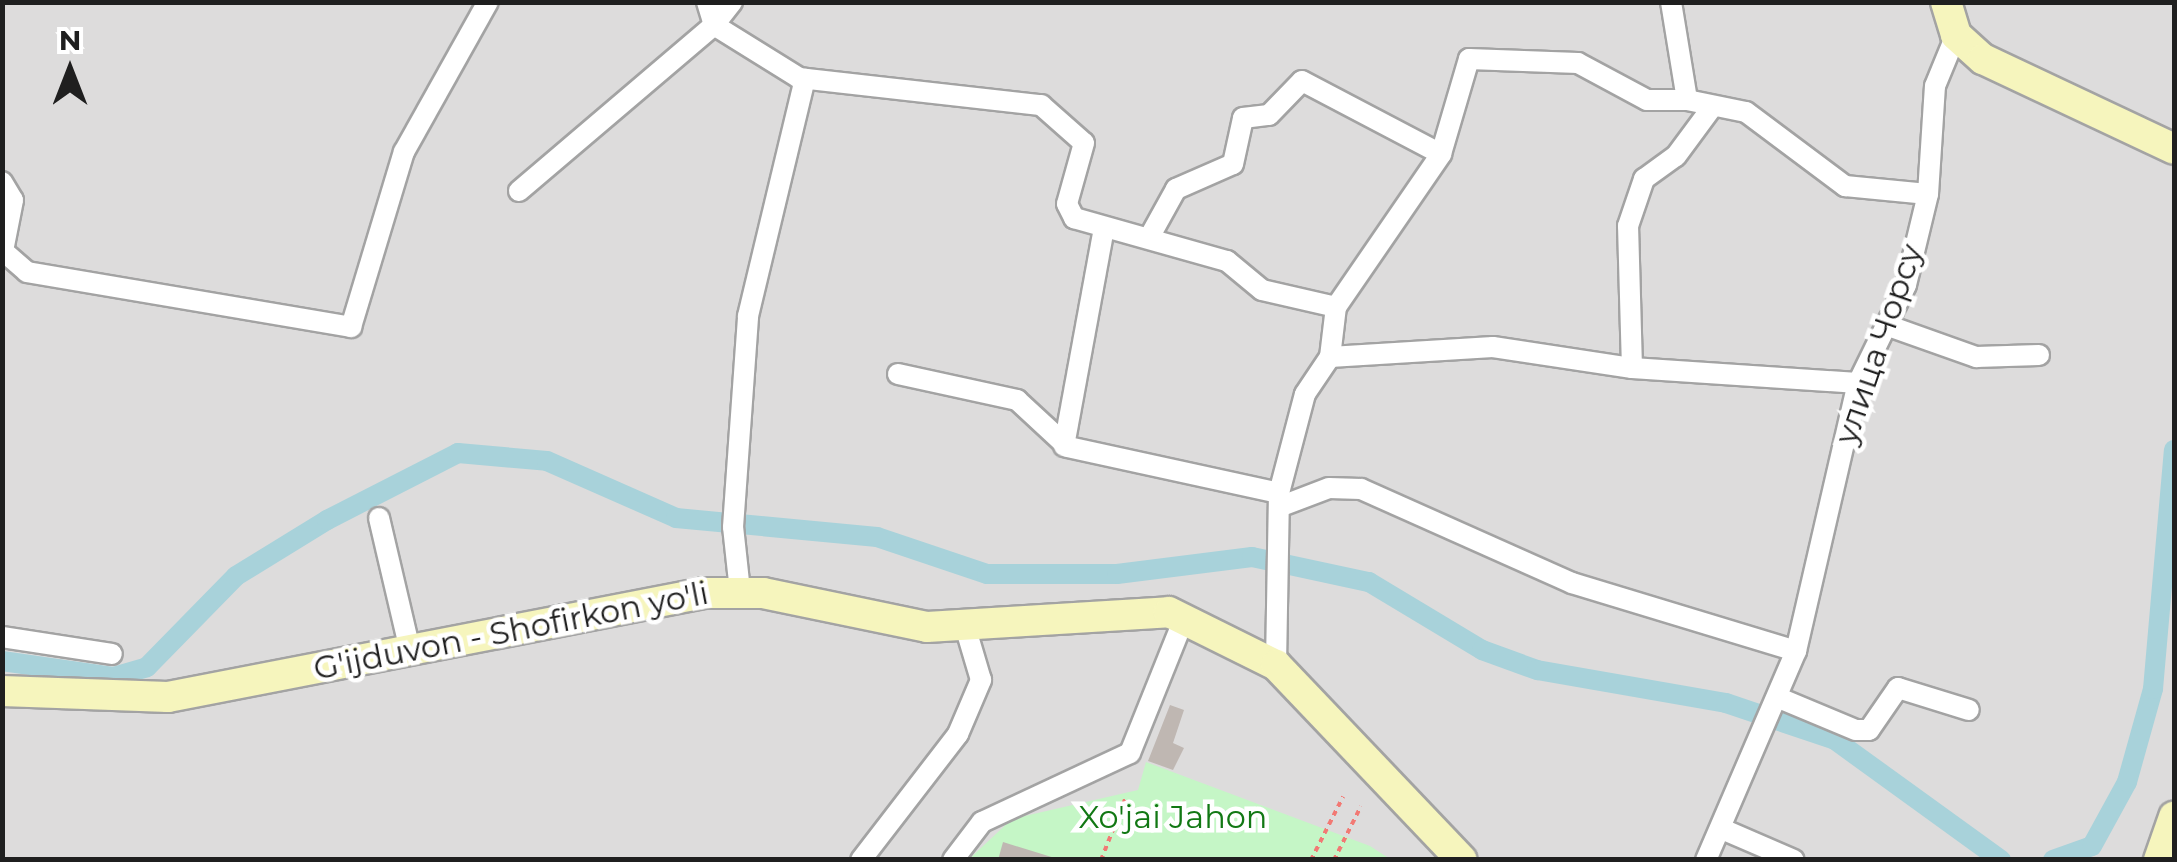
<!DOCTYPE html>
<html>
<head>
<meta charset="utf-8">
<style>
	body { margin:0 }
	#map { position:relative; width:2177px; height:862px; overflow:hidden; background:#efebe6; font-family:Montserrat,sans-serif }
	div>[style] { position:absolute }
	.residential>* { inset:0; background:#dddcdc; transform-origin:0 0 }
	.park>* { inset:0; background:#c5f6c6 }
	.canal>* { height:20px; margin:-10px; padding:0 10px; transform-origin:10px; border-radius:10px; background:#a8d2da }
	.building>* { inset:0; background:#bfb7b2 }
	.path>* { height:4px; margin-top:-2px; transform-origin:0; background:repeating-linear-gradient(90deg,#f27974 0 5px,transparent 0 10px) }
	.roads { filter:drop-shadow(2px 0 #a3a3a3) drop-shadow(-2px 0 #a3a3a3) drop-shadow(0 2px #a3a3a3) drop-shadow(0 -2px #a3a3a3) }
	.street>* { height:20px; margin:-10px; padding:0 10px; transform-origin:10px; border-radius:10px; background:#fff }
	.secondary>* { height:30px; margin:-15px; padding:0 15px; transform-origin:15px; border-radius:15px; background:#f6f5bd }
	span { translate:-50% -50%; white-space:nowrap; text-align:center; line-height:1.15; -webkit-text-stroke:9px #fff; paint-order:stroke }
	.street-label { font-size:32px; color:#1f1f1f }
	.park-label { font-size:32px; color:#127814 }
	.frame { position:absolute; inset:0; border:5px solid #1f1f1f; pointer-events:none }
	.north { position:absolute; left:20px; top:20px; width:100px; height:100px; -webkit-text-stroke:8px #fff; paint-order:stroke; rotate:0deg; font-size:28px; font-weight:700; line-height:40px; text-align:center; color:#1f1f1f }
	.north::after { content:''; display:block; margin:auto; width:35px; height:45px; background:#1f1f1f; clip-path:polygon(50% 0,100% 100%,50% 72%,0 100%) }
</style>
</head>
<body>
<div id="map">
	<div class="residential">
		<i style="left:3px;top:3px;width:2171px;height:856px"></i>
	</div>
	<div class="park">
		<i style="clip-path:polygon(1146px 762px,1370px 846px,1390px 859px,968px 860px,1012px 819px,1138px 790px)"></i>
	</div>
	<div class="canal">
		<i style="left:2px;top:661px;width:112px;rotate:8.2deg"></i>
		<i style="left:113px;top:677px;width:35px;rotate:-16deg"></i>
		<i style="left:147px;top:667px;width:127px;rotate:-45.6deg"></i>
		<i style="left:236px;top:576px;width:107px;rotate:-31.6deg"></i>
		<i style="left:327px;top:520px;width:147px;rotate:-27.1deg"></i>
		<i style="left:458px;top:453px;width:89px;rotate:5.1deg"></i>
		<i style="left:547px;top:461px;width:141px;rotate:23.8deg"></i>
		<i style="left:676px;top:518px;width:202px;rotate:5.4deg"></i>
		<i style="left:877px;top:537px;width:116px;rotate:18.6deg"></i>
		<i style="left:987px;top:574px;width:130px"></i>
		<i style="left:1117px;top:574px;width:136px;rotate:-7.2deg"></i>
		<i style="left:1252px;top:557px;width:120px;rotate:12.1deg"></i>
		<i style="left:1369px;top:582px;width:132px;rotate:31deg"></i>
		<i style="left:1482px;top:650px;width:59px;rotate:20deg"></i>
		<i style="left:1537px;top:670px;width:192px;rotate:9.9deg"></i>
		<i style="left:1726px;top:703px;width:115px;rotate:18.7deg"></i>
		<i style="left:1835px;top:740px;width:205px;rotate:35.9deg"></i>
		<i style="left:2053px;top:860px;width:41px;rotate:-19.7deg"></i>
		<i style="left:2092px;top:846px;width:73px;rotate:-61.3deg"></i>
		<i style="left:2127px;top:782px;width:97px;rotate:-74.4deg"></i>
		<i style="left:2153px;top:689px;width:240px;rotate:-85deg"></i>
	</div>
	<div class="building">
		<i style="clip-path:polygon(1170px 705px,1184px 710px,1173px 743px,1184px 748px,1173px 770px,1148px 761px)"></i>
		<i style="clip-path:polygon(1003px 842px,1058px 859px,1058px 860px,998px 860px)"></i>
	</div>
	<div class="path">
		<i style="left:1101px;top:860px;width:68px;rotate:-68.4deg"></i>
		<i style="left:1311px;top:860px;width:71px;rotate:-63.1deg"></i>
		<i style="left:1334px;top:860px;width:60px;rotate:-63.4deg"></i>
	</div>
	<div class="roads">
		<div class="street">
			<i style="left:732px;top:2px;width:29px;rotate:128deg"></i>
			<i style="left:714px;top:25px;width:100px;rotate:31.9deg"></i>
			<i style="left:799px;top:78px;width:244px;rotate:6.4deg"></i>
			<i style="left:1041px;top:105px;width:57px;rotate:41.5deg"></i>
			<i style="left:1084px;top:143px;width:63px;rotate:105.6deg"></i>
			<i style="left:1067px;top:204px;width:16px;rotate:63deg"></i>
			<i style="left:1074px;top:218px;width:159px;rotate:15.7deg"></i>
			<i style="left:1227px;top:261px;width:45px;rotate:39.6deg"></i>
			<i style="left:1262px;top:290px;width:76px;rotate:12.9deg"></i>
			<i style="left:1671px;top:2px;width:99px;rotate:80.7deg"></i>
			<i style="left:1687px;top:100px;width:60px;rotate:11.5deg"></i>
			<i style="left:1746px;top:112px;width:124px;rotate:36.8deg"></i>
			<i style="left:1845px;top:186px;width:83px;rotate:5.5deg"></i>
			<i style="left:2px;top:182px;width:21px;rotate:59deg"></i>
			<i style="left:13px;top:200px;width:52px;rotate:101.1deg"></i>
			<i style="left:3px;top:251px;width:32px;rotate:41deg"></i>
			<i style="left:27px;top:272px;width:329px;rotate:9.6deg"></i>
			<i style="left:351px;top:327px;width:183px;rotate:-73.2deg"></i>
			<i style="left:404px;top:152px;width:172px;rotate:-60.8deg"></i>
			<i style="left:519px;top:191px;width:256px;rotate:-40.4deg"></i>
			<i style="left:714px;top:25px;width:24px;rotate:-107deg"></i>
			<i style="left:1150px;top:236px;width:54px;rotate:-61deg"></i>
			<i style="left:1176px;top:189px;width:62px;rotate:-23.7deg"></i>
			<i style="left:1233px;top:164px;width:47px;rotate:-77.7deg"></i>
			<i style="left:1243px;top:118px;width:26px;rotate:-7deg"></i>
			<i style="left:1269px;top:115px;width:47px;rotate:-45.9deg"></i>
			<i style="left:1302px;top:81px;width:157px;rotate:27.7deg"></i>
			<i style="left:1886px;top:325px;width:96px;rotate:19.6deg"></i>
			<i style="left:1976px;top:357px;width:63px;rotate:-1.8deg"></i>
			<i style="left:1330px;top:357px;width:163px;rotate:-3.5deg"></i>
			<i style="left:1493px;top:347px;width:141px;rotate:8.6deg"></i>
			<i style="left:1632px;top:368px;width:226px;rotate:3.8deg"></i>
			<i style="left:1632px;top:368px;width:142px;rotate:-91.6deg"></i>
			<i style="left:1628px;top:226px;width:50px;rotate:-71.2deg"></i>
			<i style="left:1644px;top:179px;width:39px;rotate:-36deg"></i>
			<i style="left:1676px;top:156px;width:62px;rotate:-53.5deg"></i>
			<i style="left:898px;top:374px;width:122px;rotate:12.3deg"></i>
			<i style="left:1017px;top:400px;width:69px;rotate:42.7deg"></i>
			<i style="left:1068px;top:447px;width:216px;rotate:12.3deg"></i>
			<i style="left:1279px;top:493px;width:172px;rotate:91deg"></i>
			<i style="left:1064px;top:446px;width:221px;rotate:-79.6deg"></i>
			<i style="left:1279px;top:493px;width:102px;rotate:-75.3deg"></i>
			<i style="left:1305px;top:394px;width:45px;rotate:-56deg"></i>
			<i style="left:1330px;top:357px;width:50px;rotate:-83.2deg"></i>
			<i style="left:1336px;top:307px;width:186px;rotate:-55.5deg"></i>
			<i style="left:1441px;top:154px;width:99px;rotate:-73.6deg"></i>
			<i style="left:1469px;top:59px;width:109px;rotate:2.1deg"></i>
			<i style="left:1578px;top:63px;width:78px;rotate:28.2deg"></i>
			<i style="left:1647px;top:100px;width:40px"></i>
			<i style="left:1279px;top:507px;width:53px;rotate:-20.8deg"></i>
			<i style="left:1329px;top:488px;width:32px;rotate:2deg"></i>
			<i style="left:1361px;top:489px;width:231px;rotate:24deg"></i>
			<i style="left:1572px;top:583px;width:234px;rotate:16.9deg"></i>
			<i style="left:379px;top:518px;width:136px;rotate:76.8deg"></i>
			<i style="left:740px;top:591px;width:64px;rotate:-96.2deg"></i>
			<i style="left:733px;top:527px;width:212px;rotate:-85.9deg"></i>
			<i style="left:748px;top:316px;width:244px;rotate:-76.5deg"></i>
			<i style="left:2px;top:637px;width:111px;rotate:8.8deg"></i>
			<i style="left:1779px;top:698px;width:83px;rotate:22.6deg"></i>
			<i style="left:1856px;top:730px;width:13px"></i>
			<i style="left:1869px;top:730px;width:51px;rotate:-55.4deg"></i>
			<i style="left:1898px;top:688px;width:74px;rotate:17.2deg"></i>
			<i style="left:1722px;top:829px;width:78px;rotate:23.3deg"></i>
			<i style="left:861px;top:860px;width:159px;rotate:-52.4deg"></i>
			<i style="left:958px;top:734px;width:59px;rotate:-66.9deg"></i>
			<i style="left:981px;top:680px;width:56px;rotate:-106.5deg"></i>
			<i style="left:953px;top:860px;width:48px;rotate:-52.7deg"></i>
			<i style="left:982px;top:822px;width:163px;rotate:-25deg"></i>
			<i style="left:1130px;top:753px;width:148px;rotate:-68.1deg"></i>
			<i style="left:1706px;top:860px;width:228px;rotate:-66.7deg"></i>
			<i style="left:1796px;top:651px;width:275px;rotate:-77deg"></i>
			<i style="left:1858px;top:383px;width:109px;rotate:-63.9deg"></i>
			<i style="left:1906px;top:285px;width:94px;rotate:-76.4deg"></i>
			<i style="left:1928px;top:194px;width:108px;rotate:-86.3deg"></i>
			<i style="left:1935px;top:86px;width:55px;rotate:-67.6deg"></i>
		</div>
		<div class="secondary">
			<i style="left:1946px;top:2px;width:34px;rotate:73deg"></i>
			<i style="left:1956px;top:35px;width:36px;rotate:42deg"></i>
			<i style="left:1983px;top:59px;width:211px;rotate:25.2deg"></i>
			<i style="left:2px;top:691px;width:166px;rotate:2.1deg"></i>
			<i style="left:168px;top:697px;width:546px;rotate:-10.98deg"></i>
			<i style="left:704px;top:593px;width:59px"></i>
			<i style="left:763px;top:593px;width:167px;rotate:11.7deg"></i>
			<i style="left:927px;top:627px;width:242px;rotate:-3.5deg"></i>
			<i style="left:1169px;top:612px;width:119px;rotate:26.4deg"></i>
			<i style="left:1276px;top:665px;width:269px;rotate:46.4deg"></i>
			<i style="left:2159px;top:860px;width:46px;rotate:-70.8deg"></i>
		</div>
	</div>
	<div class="street-label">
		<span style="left:1879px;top:344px;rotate:-71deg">улица Чорсу</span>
		<span style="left:511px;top:631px;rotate:-11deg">G'ijduvon - Shofirkon yo'li</span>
	</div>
	<div class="park-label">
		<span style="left:1173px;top:817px">Xo'jai Jahon</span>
	</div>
	<div class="frame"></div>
	<div class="north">N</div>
</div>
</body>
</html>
